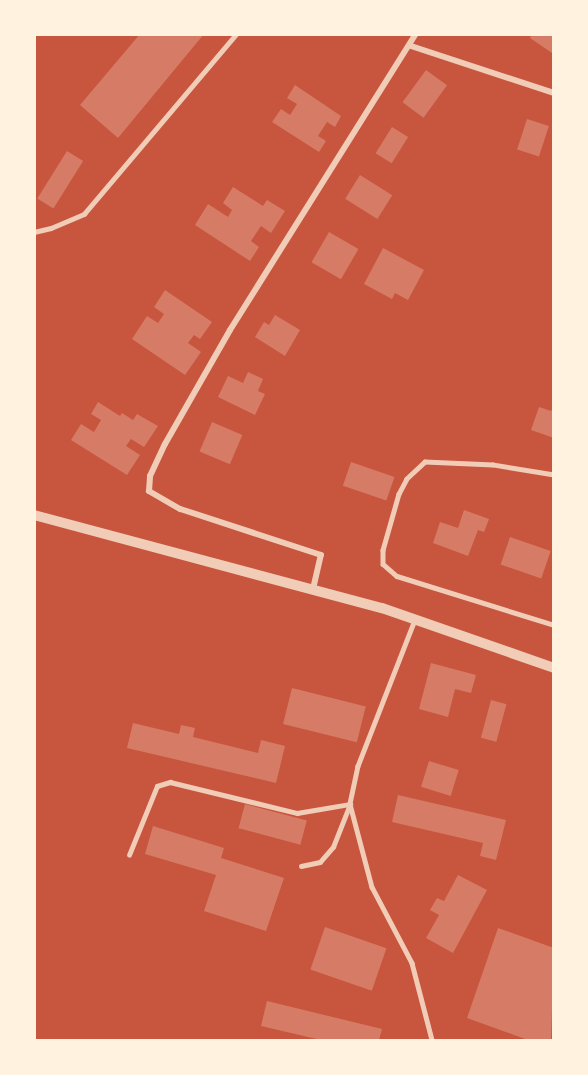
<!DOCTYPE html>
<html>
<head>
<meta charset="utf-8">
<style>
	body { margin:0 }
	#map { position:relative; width:588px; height:1075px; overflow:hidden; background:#c8553d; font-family:Rubik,sans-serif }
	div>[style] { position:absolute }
	.building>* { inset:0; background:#d67c66; transform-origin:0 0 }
	.service>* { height:4.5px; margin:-2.25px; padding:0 2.25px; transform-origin:2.25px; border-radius:2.25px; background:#f1ccb7 }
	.minor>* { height:6px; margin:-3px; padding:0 3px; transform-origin:3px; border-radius:3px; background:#f1ccb7 }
	.tertiary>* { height:10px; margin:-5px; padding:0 5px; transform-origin:5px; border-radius:5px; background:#f1ccb7 }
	span { translate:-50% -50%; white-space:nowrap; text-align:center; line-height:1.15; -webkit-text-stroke:4.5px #fff3e0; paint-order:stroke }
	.frame { position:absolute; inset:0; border:36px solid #fff3e0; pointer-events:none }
</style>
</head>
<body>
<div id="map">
	<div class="building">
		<i style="clip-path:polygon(140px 34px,204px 34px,118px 138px,80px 105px)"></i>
		<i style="clip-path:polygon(532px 34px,554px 34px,552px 53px,530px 38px)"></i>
		<i style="left:426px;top:70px;width:26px;height:40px;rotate:36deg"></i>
		<i style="clip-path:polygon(295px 85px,341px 116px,335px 127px,327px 122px,318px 136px,326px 141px,319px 152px,272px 122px,281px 109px,290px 115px,297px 104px,287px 98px)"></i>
		<i style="left:527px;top:119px;width:23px;height:32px;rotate:18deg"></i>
		<i style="left:392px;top:127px;width:19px;height:31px;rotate:32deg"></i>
		<i style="left:67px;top:151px;width:19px;height:56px;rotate:32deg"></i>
		<i style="left:360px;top:175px;width:38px;height:28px;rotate:32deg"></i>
		<i style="clip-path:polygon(233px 187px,263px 206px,267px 200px,285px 211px,271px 233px,261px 226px,251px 241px,259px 247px,250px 261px,195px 225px,208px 204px,228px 217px,232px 210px,223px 203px)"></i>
		<i style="left:329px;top:232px;width:34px;height:35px;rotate:30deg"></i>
		<i style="clip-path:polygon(383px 248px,424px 270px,408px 300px,395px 293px,392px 299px,364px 284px)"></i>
		<i style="clip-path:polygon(165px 290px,212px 322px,200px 339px,194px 335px,188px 343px,201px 352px,185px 375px,132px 339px,147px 316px,158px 323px,164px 314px,154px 307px)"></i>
		<i style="clip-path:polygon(275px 315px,300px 330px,285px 356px,255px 337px,264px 322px,269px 325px)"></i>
		<i style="clip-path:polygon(248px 372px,263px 379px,258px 391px,265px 394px,255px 415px,218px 397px,228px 376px,243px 383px)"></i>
		<i style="clip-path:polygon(98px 402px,120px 416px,122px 413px,133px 420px,137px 414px,158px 426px,144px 447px,131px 439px,126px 446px,140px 455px,127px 475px,71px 440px,81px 424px,94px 432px,101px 420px,91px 414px)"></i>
		<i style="clip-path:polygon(554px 406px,554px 438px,531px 430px,539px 407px,551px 411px)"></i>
		<i style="left:212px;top:422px;width:33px;height:32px;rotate:23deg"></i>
		<i style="left:351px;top:462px;width:46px;height:25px;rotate:19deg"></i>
		<i style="clip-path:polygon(464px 510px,489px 519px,484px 532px,478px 530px,468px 556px,433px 543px,440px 522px,458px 528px)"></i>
		<i style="left:510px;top:537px;width:43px;height:29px;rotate:19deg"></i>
		<i style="clip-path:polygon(431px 663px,476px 675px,471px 693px,455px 689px,448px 717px,419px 709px)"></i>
		<i style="left:292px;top:688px;width:76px;height:37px;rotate:14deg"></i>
		<i style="left:491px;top:700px;width:16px;height:39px;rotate:15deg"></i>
		<i style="clip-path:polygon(133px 723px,179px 734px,181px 725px,195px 728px,193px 737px,258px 753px,261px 740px,285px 746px,276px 783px,127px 748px)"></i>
		<i style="left:429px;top:761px;width:31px;height:27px;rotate:17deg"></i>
		<i style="clip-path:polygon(398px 795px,506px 820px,496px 860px,480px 856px,483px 843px,392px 822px)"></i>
		<i style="left:245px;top:804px;width:64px;height:25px;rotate:15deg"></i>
		<i style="clip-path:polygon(153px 826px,224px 848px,221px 858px,284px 878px,266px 931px,204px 911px,216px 875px,145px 854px)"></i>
		<i style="clip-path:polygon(458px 875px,487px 890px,453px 953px,426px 938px,439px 915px,430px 910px,437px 898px,444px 901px)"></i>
		<i style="left:325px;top:927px;width:65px;height:45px;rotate:19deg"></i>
		<i style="clip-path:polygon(498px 928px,554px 948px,551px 1040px,528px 1040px,467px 1018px)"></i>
		<i style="clip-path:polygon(267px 1001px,382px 1029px,379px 1040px,321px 1040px,261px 1026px)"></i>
	</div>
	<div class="service">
		<i style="left:34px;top:232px;width:17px;rotate:-13deg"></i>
		<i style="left:51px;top:228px;width:36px;rotate:-23deg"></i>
		<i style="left:84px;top:214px;width:236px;rotate:-49.8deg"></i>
		<i style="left:554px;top:475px;width:62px;rotate:-170.7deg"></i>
		<i style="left:493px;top:465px;width:68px;rotate:-177.5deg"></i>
		<i style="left:425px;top:462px;width:25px;rotate:137deg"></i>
		<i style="left:407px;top:479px;width:17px;rotate:118deg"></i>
		<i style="left:399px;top:494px;width:58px;rotate:105.9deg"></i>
		<i style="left:383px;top:550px;width:14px;rotate:90deg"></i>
		<i style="left:383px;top:564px;width:18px;rotate:41deg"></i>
		<i style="left:397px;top:576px;width:164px;rotate:17.3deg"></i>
		<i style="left:415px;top:620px;width:157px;rotate:111.3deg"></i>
		<i style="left:358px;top:766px;width:39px;rotate:102deg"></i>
		<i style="left:350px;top:804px;width:86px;rotate:75.2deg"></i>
		<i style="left:372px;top:887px;width:86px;rotate:62.2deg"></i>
		<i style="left:412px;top:963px;width:80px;rotate:75.4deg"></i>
		<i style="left:129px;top:855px;width:74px;rotate:-67.9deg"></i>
		<i style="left:157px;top:786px;width:14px;rotate:-17deg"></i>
		<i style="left:170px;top:782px;width:131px;rotate:13.7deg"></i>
		<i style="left:297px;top:813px;width:54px;rotate:-9.6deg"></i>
		<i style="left:301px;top:866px;width:19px;rotate:-12deg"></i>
		<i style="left:320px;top:862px;width:20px;rotate:-49deg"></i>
		<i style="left:333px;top:847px;width:46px;rotate:-68.4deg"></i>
	</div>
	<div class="minor">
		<i style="left:411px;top:46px;width:151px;rotate:18.2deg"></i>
		<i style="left:313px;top:589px;width:35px;rotate:-77deg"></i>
		<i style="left:321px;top:555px;width:148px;rotate:-161.9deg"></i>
		<i style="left:180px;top:509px;width:36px;rotate:-150deg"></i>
		<i style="left:149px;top:491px;width:15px;rotate:-86deg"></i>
		<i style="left:150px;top:476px;width:35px;rotate:-65deg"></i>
		<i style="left:165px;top:444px;width:131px;rotate:-60.3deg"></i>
		<i style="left:230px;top:330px;width:350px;rotate:-57.9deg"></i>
	</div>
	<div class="tertiary">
		<i style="left:34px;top:515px;width:360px;rotate:15deg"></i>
		<i style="left:382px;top:608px;width:182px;rotate:19.2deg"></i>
	</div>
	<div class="frame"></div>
</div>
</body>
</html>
